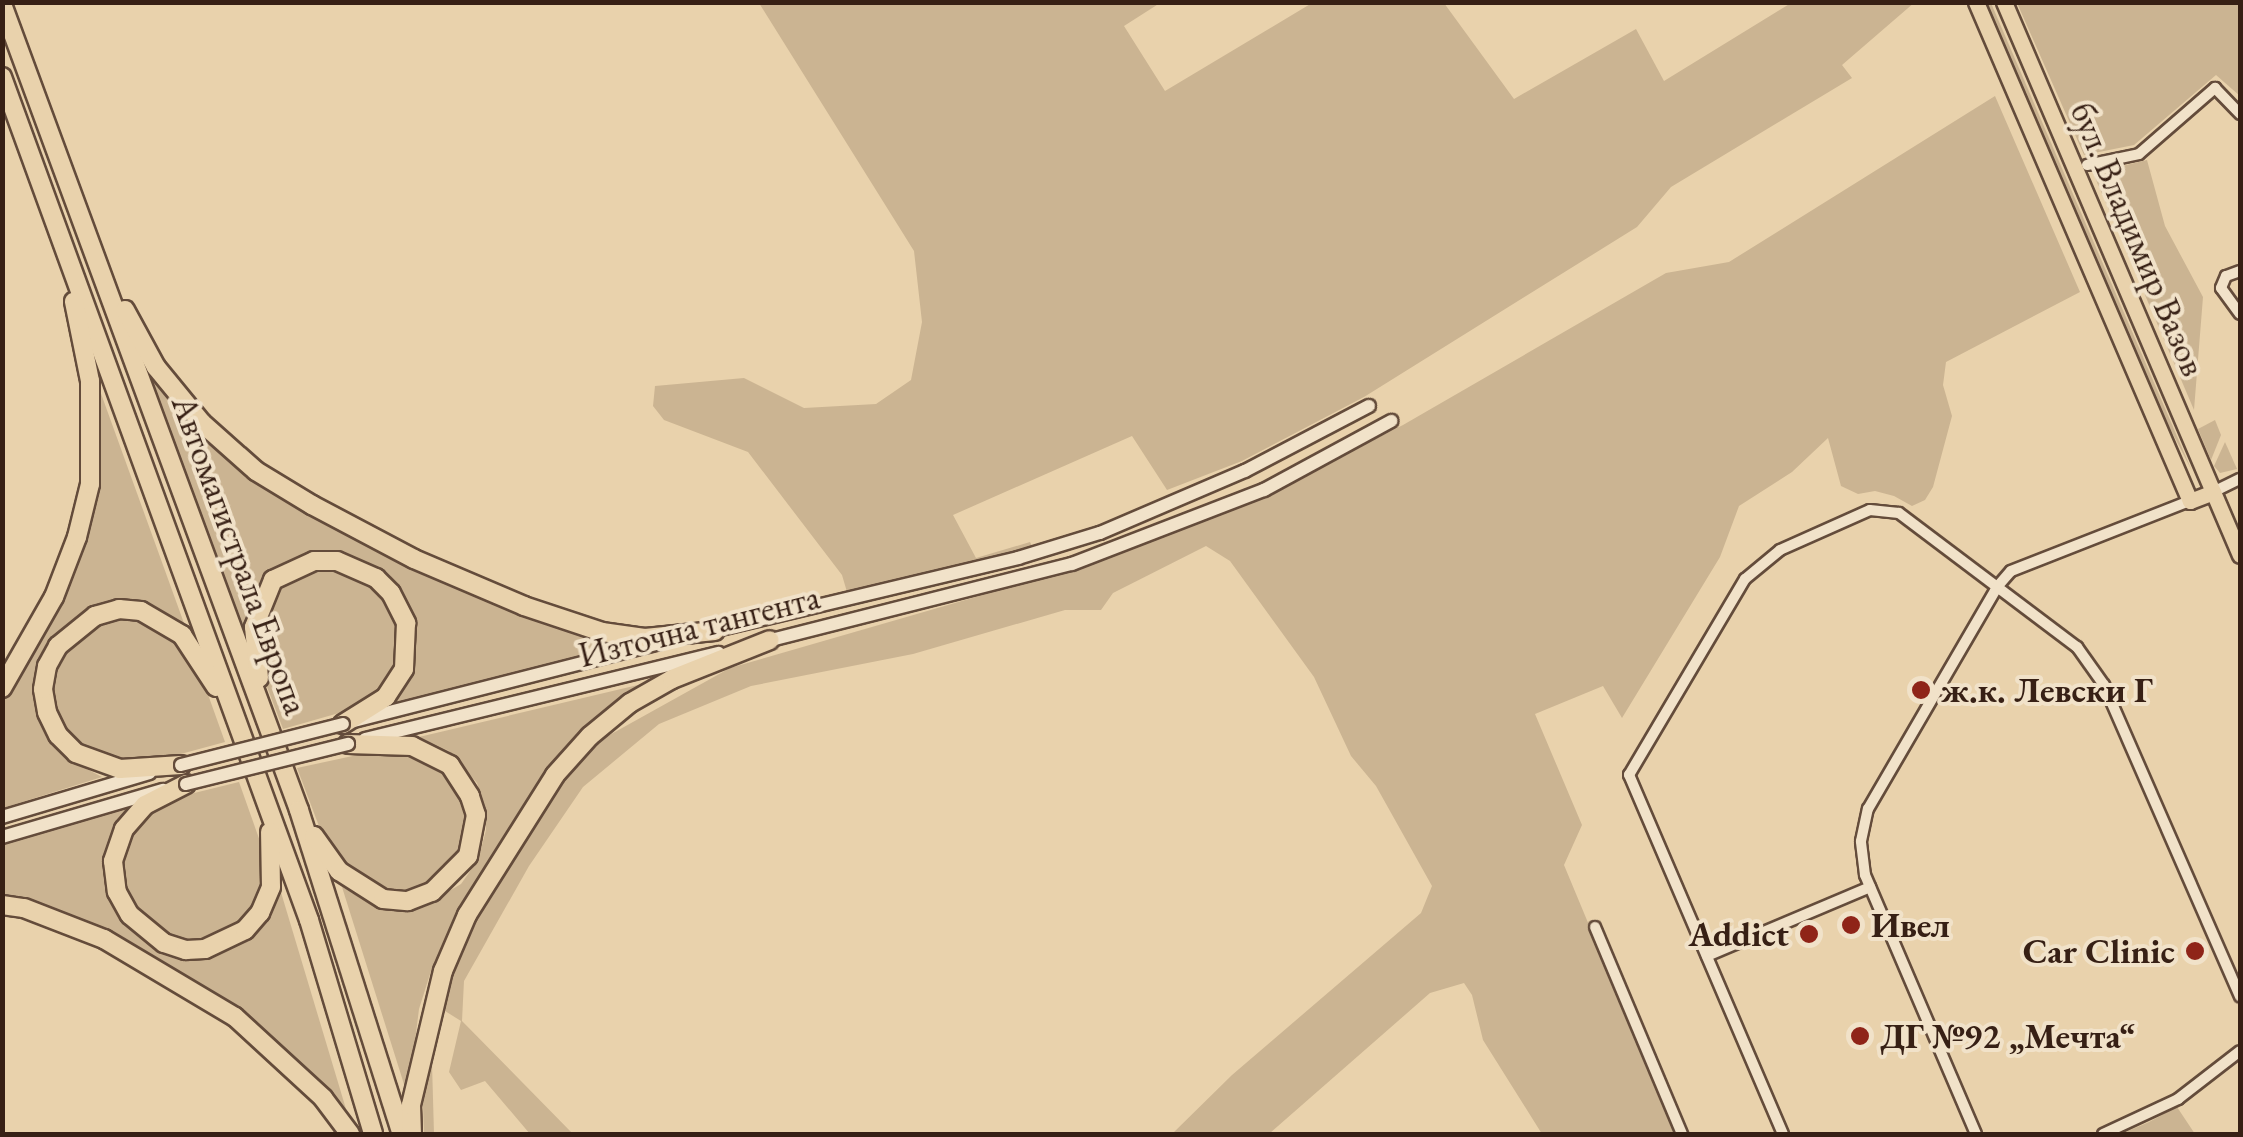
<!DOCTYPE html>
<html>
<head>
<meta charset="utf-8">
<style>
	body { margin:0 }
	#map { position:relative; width:2243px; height:1137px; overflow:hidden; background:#e9d2ac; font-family:"EB Garamond",serif }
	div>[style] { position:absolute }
	.green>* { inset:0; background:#cbb492 }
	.roads { filter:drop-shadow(2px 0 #644c3b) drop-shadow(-2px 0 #644c3b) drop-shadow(0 2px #644c3b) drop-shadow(0 -2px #644c3b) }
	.minor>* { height:10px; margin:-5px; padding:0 5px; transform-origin:5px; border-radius:5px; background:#f1e2c9 }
	.tertiary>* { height:12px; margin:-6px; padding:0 6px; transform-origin:6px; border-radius:6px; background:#f1e2c9 }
	.primary>* { height:15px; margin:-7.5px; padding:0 7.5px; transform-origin:7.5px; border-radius:7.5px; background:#e9d2ac }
	.motorway>* { height:18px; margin:-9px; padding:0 9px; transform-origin:9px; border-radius:9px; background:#e9d2ac }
	.bridges { filter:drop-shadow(2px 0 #644c3b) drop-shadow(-2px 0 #644c3b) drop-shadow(0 2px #644c3b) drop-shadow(0 -2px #644c3b) }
	.tertiary-bridge>* { height:12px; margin:-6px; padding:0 6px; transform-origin:6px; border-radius:6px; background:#f1e2c9 }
	.dots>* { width:28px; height:28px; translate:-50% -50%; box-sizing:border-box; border:5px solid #f1e2c9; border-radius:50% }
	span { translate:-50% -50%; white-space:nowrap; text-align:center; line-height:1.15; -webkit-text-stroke:8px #f1e2c9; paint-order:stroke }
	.street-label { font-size:35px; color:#372015 }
	.poi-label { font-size:35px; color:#372015; font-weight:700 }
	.left { translate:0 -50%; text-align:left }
	.right { translate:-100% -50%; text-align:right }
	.frame { position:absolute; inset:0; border:5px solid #372015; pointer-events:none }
</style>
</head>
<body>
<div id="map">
	<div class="green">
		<i style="clip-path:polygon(1915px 2px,1842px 65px,1852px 78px,1671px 187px,1637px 227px,1364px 397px,1242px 461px,1167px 490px,1132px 436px,953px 515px,976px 558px,1030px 542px,1033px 548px,847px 592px,842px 575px,748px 452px,664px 420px,653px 406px,655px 386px,744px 378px,804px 408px,876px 404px,911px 380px,922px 322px,914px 251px,759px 3px,1160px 3px,1124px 26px,1165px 91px,1312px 3px,1444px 3px,1514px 99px,1636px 29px,1664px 81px,1791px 3px)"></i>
		<i style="clip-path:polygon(1983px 3px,1991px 3px,2192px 471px,2146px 382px)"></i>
		<i style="clip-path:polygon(2017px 3px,2240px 3px,2240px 96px,2216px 75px,2134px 145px,2084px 155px)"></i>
		<i style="clip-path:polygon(1995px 96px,2080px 292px,1946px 362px,1943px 385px,1952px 416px,1933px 487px,1925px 500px,1912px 506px,1894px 496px,1875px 491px,1858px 494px,1841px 486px,1828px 438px,1792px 472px,1739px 506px,1720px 557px,1622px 718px,1603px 686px,1535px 714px,1582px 825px,1564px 865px,1676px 1134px,1542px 1134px,1483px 1040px,1472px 995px,1464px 983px,1430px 993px,1269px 1134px,1172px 1134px,1232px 1075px,1421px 913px,1432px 886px,1376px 786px,1351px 756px,1314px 677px,1230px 561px,1206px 546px,1113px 593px,1101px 610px,1065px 610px,913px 654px,751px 686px,659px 724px,583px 787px,529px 866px,464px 981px,462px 1021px,573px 1134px,530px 1134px,485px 1081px,461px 1090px,449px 1072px,461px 1021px,437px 1006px,472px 917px,543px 803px,588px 747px,730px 668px,1107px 559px,1240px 507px,1403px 425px,1666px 273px,1729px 262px)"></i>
		<i style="clip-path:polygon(2147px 160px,2165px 226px,2203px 297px,2194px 410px,2093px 173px)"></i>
		<i style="clip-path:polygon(121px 312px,204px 433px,395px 554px,644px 643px,371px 712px,396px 695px,414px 624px,390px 579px,340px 555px,301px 557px,275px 572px,261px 589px,254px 676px)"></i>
		<i style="clip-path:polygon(99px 388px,185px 626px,159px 613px,121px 606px,46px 656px,47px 728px,68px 759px,102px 777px,3px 808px,3px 695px,52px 609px,95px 478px,100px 432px)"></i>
		<i style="clip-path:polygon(2215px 420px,2221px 435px,2211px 460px,2198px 429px)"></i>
		<i style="clip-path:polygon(2225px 442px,2237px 469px,2220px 473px,2214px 466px)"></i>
		<i style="clip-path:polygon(312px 565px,341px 567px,366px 578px,385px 596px,400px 620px,398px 672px,367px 705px,283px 729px,261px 671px,258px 635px,283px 578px)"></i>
		<i style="clip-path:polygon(141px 620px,174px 636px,201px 675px,225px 742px,166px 758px,122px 763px,91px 757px,61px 726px,52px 702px,56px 675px,67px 650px,86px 629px,113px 621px)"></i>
		<i style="clip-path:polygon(659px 680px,590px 725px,565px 750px,490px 860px,431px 971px,419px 1009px,408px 1097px,342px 887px,373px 905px,422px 907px,461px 884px,478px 860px,486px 830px,485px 807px,477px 783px,449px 751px,419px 737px)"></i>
		<i style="clip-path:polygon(385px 749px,401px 749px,443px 764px,467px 798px,469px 838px,451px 874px,406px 898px,364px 887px,328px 850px,297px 768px)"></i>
		<i style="clip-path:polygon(239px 782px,268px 864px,262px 899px,251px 918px,199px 947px,154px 933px,119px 892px,124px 837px,143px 812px,178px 797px)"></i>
		<i style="clip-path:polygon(157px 794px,111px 852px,128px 921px,205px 953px,234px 945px,258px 923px,280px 889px,346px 1109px,281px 1045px,196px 989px,3px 900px,3px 840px)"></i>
		<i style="clip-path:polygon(431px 1028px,434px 1134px,424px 1134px,422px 1077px)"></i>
		<i style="clip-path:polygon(2177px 1107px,2195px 1134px,2121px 1134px,2149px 1122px)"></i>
	</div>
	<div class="roads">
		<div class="minor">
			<i style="left:2087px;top:165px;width:53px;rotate:-11.9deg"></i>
			<i style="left:2139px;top:154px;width:101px;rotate:-41deg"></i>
			<i style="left:2215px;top:88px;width:36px;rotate:46deg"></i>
			<i style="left:2240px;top:271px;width:15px;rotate:160deg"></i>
			<i style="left:2226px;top:276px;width:13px;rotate:113deg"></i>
			<i style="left:2221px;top:288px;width:32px;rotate:54deg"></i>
			<i style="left:2213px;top:492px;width:30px;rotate:-26deg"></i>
			<i style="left:1595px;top:927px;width:225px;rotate:67.2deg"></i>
			<i style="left:1707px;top:956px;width:177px;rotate:-22.9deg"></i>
			<i style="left:1783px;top:1134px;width:391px;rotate:-113.2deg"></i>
			<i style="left:1629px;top:775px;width:228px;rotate:-59.4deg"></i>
			<i style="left:1745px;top:579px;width:45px;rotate:-39.6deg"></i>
			<i style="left:1780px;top:550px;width:98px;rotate:-24deg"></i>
			<i style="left:1870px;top:510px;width:29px;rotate:6deg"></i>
			<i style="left:1899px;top:513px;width:223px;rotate:37deg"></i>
			<i style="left:2077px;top:647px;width:47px;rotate:54.6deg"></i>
			<i style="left:2104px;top:685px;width:340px;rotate:66.4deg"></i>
			<i style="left:1976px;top:1134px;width:282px;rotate:-113.2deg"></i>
			<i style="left:1865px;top:875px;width:34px;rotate:-97deg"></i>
			<i style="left:1861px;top:841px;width:33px;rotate:-78deg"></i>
			<i style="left:1868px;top:809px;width:257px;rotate:-59.8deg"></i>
			<i style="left:1997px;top:587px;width:21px;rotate:-49deg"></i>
			<i style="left:2011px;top:571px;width:192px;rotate:-21.4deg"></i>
			<i style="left:2103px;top:1134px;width:83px;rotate:-25deg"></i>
			<i style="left:2178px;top:1099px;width:78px;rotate:-37.7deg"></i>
		</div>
		<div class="tertiary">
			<i style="left:708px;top:632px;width:319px;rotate:-13.4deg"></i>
			<i style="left:1018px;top:558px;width:86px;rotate:-17deg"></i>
			<i style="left:1100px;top:533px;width:158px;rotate:-23.2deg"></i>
			<i style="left:1245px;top:471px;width:140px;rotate:-27.7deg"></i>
			<i style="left:763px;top:642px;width:319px;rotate:-14.2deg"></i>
			<i style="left:1072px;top:564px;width:206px;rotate:-21.1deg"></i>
			<i style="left:1264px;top:490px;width:145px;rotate:-28.5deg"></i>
			<i style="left:354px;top:721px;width:315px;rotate:-14.3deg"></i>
			<i style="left:365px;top:739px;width:364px;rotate:-13.7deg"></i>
			<i style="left:2px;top:817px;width:154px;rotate:-16.6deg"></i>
			<i style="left:2px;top:837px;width:168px;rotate:-16.3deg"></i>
		</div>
		<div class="primary">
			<i style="left:1976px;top:2px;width:543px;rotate:66.79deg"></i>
			<i style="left:2190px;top:501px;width:25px;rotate:-21deg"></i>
			<i style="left:2004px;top:2px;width:601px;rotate:66.89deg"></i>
		</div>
		<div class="motorway">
			<i style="left:2px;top:4px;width:859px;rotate:69.77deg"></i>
			<i style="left:299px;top:810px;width:340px;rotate:72.4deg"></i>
			<i style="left:2px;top:77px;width:897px;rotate:69.99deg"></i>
			<i style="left:309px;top:920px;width:223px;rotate:73.3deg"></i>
			<i style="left:125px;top:310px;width:65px;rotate:61.5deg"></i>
			<i style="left:156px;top:367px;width:72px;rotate:50.6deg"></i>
			<i style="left:202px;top:423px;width:72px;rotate:41.6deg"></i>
			<i style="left:256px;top:471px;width:66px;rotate:31.3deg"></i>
			<i style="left:312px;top:505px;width:115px;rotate:27.9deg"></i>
			<i style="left:414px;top:559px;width:120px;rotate:23.1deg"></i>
			<i style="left:524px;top:606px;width:82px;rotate:18.4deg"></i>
			<i style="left:602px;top:632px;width:43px;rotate:7.9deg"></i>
			<i style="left:645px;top:638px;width:70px;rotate:-5.7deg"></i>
			<i style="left:259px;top:678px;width:51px;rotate:-95.6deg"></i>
			<i style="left:254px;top:627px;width:51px;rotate:-68deg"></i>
			<i style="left:273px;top:580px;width:45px;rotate:-24.9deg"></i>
			<i style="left:314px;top:561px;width:23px"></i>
			<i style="left:337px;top:561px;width:43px;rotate:23.6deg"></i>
			<i style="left:376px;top:578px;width:21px;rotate:45deg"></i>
			<i style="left:391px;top:593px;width:34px;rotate:63deg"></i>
			<i style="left:406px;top:623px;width:46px;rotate:92.5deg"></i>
			<i style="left:404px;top:669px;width:33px;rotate:123deg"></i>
			<i style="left:386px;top:697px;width:51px;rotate:147.9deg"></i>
			<i style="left:2px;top:688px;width:105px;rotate:-60.3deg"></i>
			<i style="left:54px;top:597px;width:64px;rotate:-69deg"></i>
			<i style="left:77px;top:537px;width:55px;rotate:-76.2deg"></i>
			<i style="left:90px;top:484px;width:103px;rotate:-90deg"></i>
			<i style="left:90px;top:381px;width:81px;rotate:-101.4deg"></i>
			<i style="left:181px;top:765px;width:61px;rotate:176.2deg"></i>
			<i style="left:120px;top:769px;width:47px;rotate:-160deg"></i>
			<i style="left:76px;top:753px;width:25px;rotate:-135deg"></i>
			<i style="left:58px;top:735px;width:25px;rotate:-116deg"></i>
			<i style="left:47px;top:712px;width:23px;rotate:-100deg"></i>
			<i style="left:43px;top:689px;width:23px;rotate:-80deg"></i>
			<i style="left:47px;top:666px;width:23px;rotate:-61deg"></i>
			<i style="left:58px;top:646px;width:48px;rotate:-39deg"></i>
			<i style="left:95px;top:616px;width:25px;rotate:-16deg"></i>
			<i style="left:119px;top:609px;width:22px;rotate:5deg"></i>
			<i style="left:141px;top:611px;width:48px;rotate:30.3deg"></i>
			<i style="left:182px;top:635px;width:62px;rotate:56.8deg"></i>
			<i style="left:186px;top:784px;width:46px;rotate:152.9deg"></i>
			<i style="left:145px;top:805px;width:32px;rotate:131deg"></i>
			<i style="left:124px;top:829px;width:34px;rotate:109deg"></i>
			<i style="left:113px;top:861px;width:31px;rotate:83deg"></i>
			<i style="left:117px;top:892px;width:26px;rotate:61deg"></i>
			<i style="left:130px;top:915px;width:44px;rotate:39.5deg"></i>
			<i style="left:164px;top:943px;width:23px;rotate:18deg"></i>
			<i style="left:186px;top:950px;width:19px;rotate:-3deg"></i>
			<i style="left:205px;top:949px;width:44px;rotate:-25.4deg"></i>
			<i style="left:245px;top:930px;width:23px;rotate:-49deg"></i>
			<i style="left:260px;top:913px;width:28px;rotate:-67deg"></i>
			<i style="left:271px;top:887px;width:55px;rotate:-91deg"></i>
			<i style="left:314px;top:836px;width:43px;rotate:54.5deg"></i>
			<i style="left:339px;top:871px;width:52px;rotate:32.5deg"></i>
			<i style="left:383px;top:899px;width:25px;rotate:5deg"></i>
			<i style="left:408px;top:901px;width:26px;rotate:-21deg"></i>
			<i style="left:432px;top:892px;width:51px;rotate:-45deg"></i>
			<i style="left:468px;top:856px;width:42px;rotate:-79deg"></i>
			<i style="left:476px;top:815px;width:20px;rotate:-108deg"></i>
			<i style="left:470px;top:796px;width:37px;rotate:-123deg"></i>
			<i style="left:450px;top:765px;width:42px;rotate:-153.4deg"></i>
			<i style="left:412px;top:746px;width:64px;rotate:-178.2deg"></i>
			<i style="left:2px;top:905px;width:22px;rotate:8deg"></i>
			<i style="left:24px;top:908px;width:86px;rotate:21.2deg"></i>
			<i style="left:104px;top:939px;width:152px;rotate:30.8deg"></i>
			<i style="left:235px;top:1017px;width:120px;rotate:42.6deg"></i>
			<i style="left:323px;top:1098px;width:45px;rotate:53.1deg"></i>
			<i style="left:412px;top:1134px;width:29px;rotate:-92deg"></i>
			<i style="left:411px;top:1105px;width:138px;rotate:-76.6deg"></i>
			<i style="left:443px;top:971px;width:61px;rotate:-66.8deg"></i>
			<i style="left:467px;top:915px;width:165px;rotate:-57.8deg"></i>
			<i style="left:555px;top:775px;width:52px;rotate:-48.1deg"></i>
			<i style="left:590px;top:736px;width:52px;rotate:-39.5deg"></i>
			<i style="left:630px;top:703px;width:48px;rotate:-29.7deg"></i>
			<i style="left:672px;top:679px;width:105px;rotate:-21.7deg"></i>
		</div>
	</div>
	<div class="bridges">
		<div class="tertiary-bridge">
			<i style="left:181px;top:765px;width:167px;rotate:-14.2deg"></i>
			<i style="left:186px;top:784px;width:167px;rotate:-13.9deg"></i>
		</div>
	</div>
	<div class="dots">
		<i style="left:1921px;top:690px;background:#8f2418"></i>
		<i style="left:1851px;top:925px;background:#8f2418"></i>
		<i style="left:1809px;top:934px;background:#8f2418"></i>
		<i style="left:2195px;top:951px;background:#8f2418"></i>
		<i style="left:1860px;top:1036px;background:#8f2418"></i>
	</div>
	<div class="street-label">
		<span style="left:2138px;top:239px;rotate:67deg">бул. Владимир Вазов</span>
		<span style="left:240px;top:555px;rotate:70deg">Автомагистрала Европа</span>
		<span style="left:699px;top:626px;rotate:-14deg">Източна тангента</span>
	</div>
	<div class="poi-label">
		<span class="left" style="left:1941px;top:690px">ж.к. Левски Г</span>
		<span class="left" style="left:1871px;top:925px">Ивел</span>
		<span class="right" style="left:1789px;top:934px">Addict</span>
		<span class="right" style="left:2175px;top:951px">Car Clinic</span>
		<span class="left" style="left:1880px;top:1036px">ДГ №92 „Мечта“</span>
	</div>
	<div class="frame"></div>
</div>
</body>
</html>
